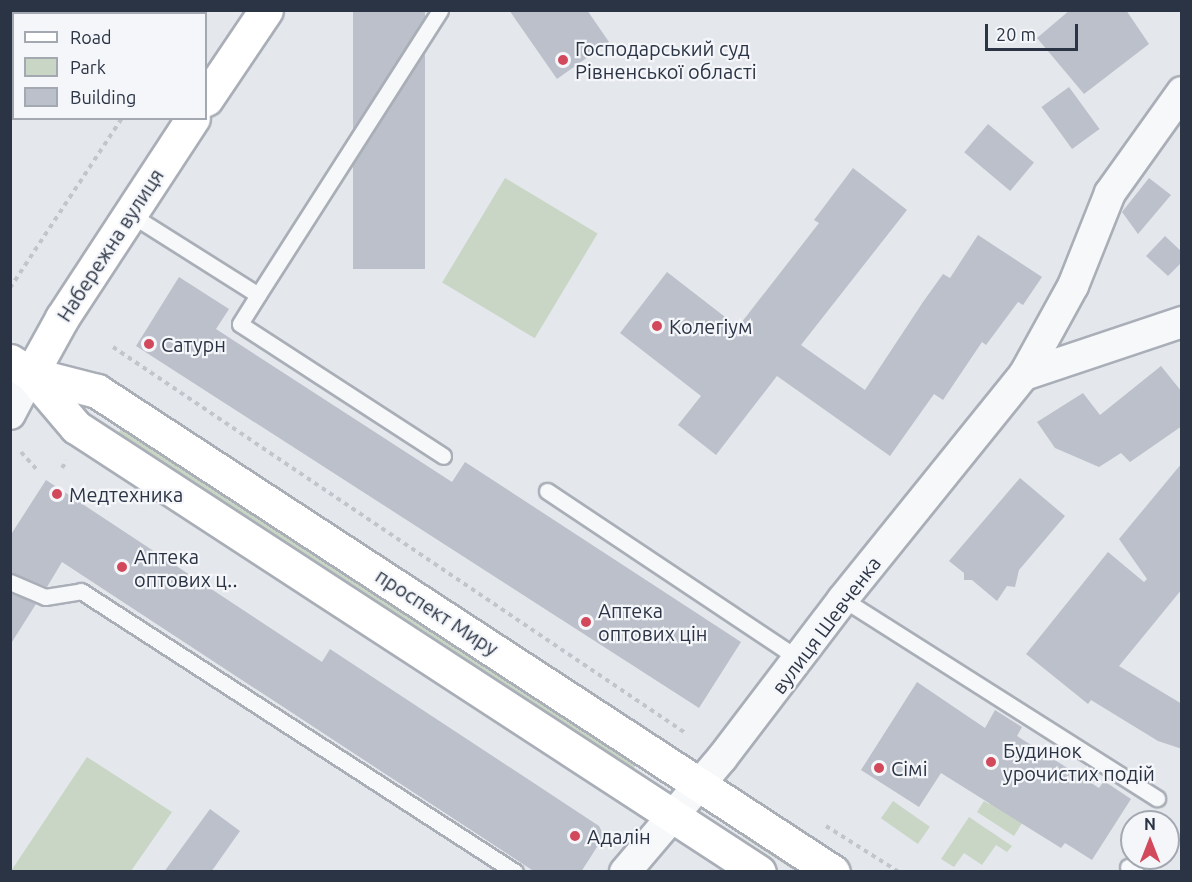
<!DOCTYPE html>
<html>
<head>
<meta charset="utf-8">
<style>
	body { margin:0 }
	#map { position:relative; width:1192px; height:882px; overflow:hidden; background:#e4e7ec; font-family:Ubuntu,sans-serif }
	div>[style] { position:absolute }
	.green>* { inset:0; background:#c9d6c5; transform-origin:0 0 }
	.building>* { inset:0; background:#bbc0ca; transform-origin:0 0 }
	.path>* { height:4px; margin-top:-2px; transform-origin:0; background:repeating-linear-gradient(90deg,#c2c5cb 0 4.5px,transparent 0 9px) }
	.roads { filter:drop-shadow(2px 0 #a9aeb7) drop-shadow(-2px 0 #a9aeb7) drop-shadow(0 2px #a9aeb7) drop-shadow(0 -2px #a9aeb7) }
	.lane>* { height:15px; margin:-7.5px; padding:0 7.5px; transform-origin:7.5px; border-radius:7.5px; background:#f7f8fa }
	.street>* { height:30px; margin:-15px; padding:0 15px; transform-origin:15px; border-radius:15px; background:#f7f8fa }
	.secondary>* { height:33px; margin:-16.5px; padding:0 16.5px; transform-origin:16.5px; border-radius:16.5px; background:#fff }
	.dots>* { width:16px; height:16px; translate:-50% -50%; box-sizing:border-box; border:3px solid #f4f6f9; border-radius:50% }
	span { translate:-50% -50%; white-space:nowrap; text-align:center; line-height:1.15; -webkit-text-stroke:4.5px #f4f6f9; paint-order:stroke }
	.poi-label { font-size:20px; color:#2b3445 }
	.left { translate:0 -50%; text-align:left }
	.street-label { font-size:20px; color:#2b3445 }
	.frame { position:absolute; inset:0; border:12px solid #2b3445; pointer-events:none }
	.legend { position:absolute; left:12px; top:12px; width:195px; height:108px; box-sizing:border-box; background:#f4f6f9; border:2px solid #a4a8b1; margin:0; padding:8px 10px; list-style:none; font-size:18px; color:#2b3445 }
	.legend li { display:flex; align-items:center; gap:12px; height:30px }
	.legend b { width:30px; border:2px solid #a4a8b1 }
	.north { position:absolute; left:1120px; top:810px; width:60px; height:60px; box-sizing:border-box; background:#f4f6f9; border:2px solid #a4a8b1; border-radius:50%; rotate:0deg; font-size:16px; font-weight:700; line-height:24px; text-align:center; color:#2b3445 }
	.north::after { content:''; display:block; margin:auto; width:21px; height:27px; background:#d1495b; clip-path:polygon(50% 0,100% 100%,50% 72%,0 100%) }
	.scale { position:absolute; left:985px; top:24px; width:93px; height:27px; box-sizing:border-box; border:3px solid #2b3445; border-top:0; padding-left:8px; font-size:18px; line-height:21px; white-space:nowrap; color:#2b3445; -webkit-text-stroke:4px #f4f6f9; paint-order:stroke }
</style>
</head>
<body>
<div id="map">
	<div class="green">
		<i style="left:505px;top:178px;width:108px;height:122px;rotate:31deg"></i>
		<i style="clip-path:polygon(122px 428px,637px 763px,633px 769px,117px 435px)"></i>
		<i style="clip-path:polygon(87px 757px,172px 812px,131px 871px,11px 871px)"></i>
		<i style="clip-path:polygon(994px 796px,1022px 823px,1014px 836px,977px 812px,984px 801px,989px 804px)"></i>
		<i style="left:893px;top:801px;width:45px;height:21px;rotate:35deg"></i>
		<i style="clip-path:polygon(969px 817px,1012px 846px,1007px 852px,996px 845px,982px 865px,964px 853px,954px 867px,941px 859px)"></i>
		<i style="clip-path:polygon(747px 831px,809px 871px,795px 871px,743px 837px)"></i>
	</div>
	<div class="building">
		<i style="left:353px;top:10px;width:72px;height:259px"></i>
		<i style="clip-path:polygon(509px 10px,587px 10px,609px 42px,557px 79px)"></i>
		<i style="clip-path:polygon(1070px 10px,1126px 10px,1149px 44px,1084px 94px,1037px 38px)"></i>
		<i style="left:1069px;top:87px;width:52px;height:34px;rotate:54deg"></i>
		<i style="left:988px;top:124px;width:60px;height:37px;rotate:40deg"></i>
		<i style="clip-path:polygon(853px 168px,907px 210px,801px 345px,865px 390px,923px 302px,943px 274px,950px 278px,978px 235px,1042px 277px,1023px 305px,1018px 302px,986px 345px,982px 342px,943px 400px,934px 394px,890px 456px,777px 376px,716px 455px,678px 425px,701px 396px,620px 333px,667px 272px,738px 327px,819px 223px,814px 220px)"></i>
		<i style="clip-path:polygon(1149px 178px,1171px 195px,1138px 234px,1122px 212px)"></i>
		<i style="clip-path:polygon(1165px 236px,1182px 252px,1182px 262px,1168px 276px,1146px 256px)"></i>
		<i style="clip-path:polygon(179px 277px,229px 309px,216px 329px,452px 482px,465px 462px,741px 642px,699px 708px,136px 346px)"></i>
		<i style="clip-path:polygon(1161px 366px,1182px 392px,1182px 426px,1130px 462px,1121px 453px,1099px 467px,1055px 448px,1037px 422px,1083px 393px,1100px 415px)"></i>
		<i style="clip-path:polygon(1182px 463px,1182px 589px,1119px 666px,1182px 704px,1182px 749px,1158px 741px,1091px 700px,1088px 704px,1026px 654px,1108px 552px,1144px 582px,1147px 579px,1119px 539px)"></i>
		<i style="clip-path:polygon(1020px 478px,1065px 516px,1019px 570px,1015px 587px,1007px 586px,997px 601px,972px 580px,964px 580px,964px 573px,949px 561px)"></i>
		<i style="clip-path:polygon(46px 480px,322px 662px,330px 649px,599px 826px,604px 836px,581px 872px,535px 872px,62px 562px,47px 587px,10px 572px,10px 536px)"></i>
		<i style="clip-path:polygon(10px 593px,36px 604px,10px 645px)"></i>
		<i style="clip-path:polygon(917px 682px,985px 728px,995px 710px,1022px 727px,1017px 736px,1099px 788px,1104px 781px,1131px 799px,1092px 860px,1065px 843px,1061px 848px,941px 773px,919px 807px,861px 770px)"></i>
		<i style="clip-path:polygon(210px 809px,240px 831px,211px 872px,164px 872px)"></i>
	</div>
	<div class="path">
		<i style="left:27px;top:10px;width:4px;rotate:76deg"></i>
		<i style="left:57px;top:14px;width:5px;rotate:-53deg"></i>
		<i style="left:191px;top:14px;width:4px;rotate:-63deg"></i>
		<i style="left:10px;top:58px;width:5px;rotate:-37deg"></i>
		<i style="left:10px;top:288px;width:204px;rotate:-56.6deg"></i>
		<i style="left:113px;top:347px;width:692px;rotate:33.99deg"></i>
		<i style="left:21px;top:452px;width:27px;rotate:48deg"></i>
		<i style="left:62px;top:468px;width:9px;rotate:-58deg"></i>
		<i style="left:826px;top:826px;width:86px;rotate:32.2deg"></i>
	</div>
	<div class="roads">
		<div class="lane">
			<i style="left:130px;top:214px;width:151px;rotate:32.3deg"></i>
			<i style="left:258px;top:295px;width:338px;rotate:-57.4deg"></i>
			<i style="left:258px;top:295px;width:34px;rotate:122deg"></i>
			<i style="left:240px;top:324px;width:242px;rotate:33deg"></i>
			<i style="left:547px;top:491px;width:303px;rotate:33.7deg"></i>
			<i style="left:10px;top:582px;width:38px;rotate:23deg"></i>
			<i style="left:45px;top:597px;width:36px;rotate:-9deg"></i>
			<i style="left:81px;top:591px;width:517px;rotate:32.92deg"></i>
			<i style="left:843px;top:599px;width:372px;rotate:32.4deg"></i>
			<i style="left:1128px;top:867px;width:9px;rotate:32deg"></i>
		</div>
		<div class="street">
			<i style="left:1024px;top:375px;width:102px;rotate:-61.2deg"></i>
			<i style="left:1073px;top:286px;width:100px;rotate:-68.3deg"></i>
			<i style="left:1110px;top:193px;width:124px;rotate:-54.5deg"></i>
			<i style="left:10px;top:414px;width:45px;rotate:-62.3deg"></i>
			<i style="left:625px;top:872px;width:150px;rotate:-49.6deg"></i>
			<i style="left:722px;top:758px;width:200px;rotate:-52.7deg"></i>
			<i style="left:843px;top:599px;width:288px;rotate:-51.1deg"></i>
			<i style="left:1024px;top:375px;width:167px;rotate:-18.5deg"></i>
		</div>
		<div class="secondary">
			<i style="left:206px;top:99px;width:107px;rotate:-56deg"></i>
			<i style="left:10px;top:361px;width:25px;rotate:32deg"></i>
			<i style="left:31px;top:374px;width:70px;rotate:49.7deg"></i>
			<i style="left:76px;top:427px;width:815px;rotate:33.09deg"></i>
			<i style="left:31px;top:374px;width:68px;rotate:14.4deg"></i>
			<i style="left:97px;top:391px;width:879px;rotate:33.17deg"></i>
			<i style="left:31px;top:374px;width:64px;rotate:-61deg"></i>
			<i style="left:62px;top:318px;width:239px;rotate:-56.8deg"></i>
		</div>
	</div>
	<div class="dots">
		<i style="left:563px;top:60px;background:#d1495b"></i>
		<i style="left:657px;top:326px;background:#d1495b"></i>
		<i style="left:149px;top:344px;background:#d1495b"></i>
		<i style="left:57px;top:494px;background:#d1495b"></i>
		<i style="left:122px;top:567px;background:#d1495b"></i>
		<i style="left:586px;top:622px;background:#d1495b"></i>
		<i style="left:991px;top:762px;background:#d1495b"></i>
		<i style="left:879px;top:768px;background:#d1495b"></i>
		<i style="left:575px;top:836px;background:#d1495b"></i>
	</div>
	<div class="poi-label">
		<span class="left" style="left:575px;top:60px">Господарський суд<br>Рівненської області</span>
		<span class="left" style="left:669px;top:326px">Колегіум</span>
		<span class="left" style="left:161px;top:344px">Сатурн</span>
		<span class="left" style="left:69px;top:494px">Медтехника</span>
		<span class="left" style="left:134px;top:568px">Аптека<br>оптових ц‥</span>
		<span class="left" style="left:598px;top:622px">Аптека<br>оптових цін</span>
		<span class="left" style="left:1003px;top:762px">Будинок<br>урочистих подій</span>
		<span class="left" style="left:891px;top:768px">Сімі</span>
		<span class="left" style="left:587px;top:836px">Адалін</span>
	</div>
	<div class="street-label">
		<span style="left:110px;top:245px;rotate:-57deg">Набережна вулиця</span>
		<span style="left:437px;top:612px;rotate:33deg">проспект Миру</span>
		<span style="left:826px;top:625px;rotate:-53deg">вулиця Шевченка</span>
	</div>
	<div class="frame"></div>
	<ul class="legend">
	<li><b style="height:8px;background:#fff"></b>Road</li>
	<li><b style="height:16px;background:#c9d6c5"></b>Park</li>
	<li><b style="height:16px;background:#bbc0ca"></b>Building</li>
	</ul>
	<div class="north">N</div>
	<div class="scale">20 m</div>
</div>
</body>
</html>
